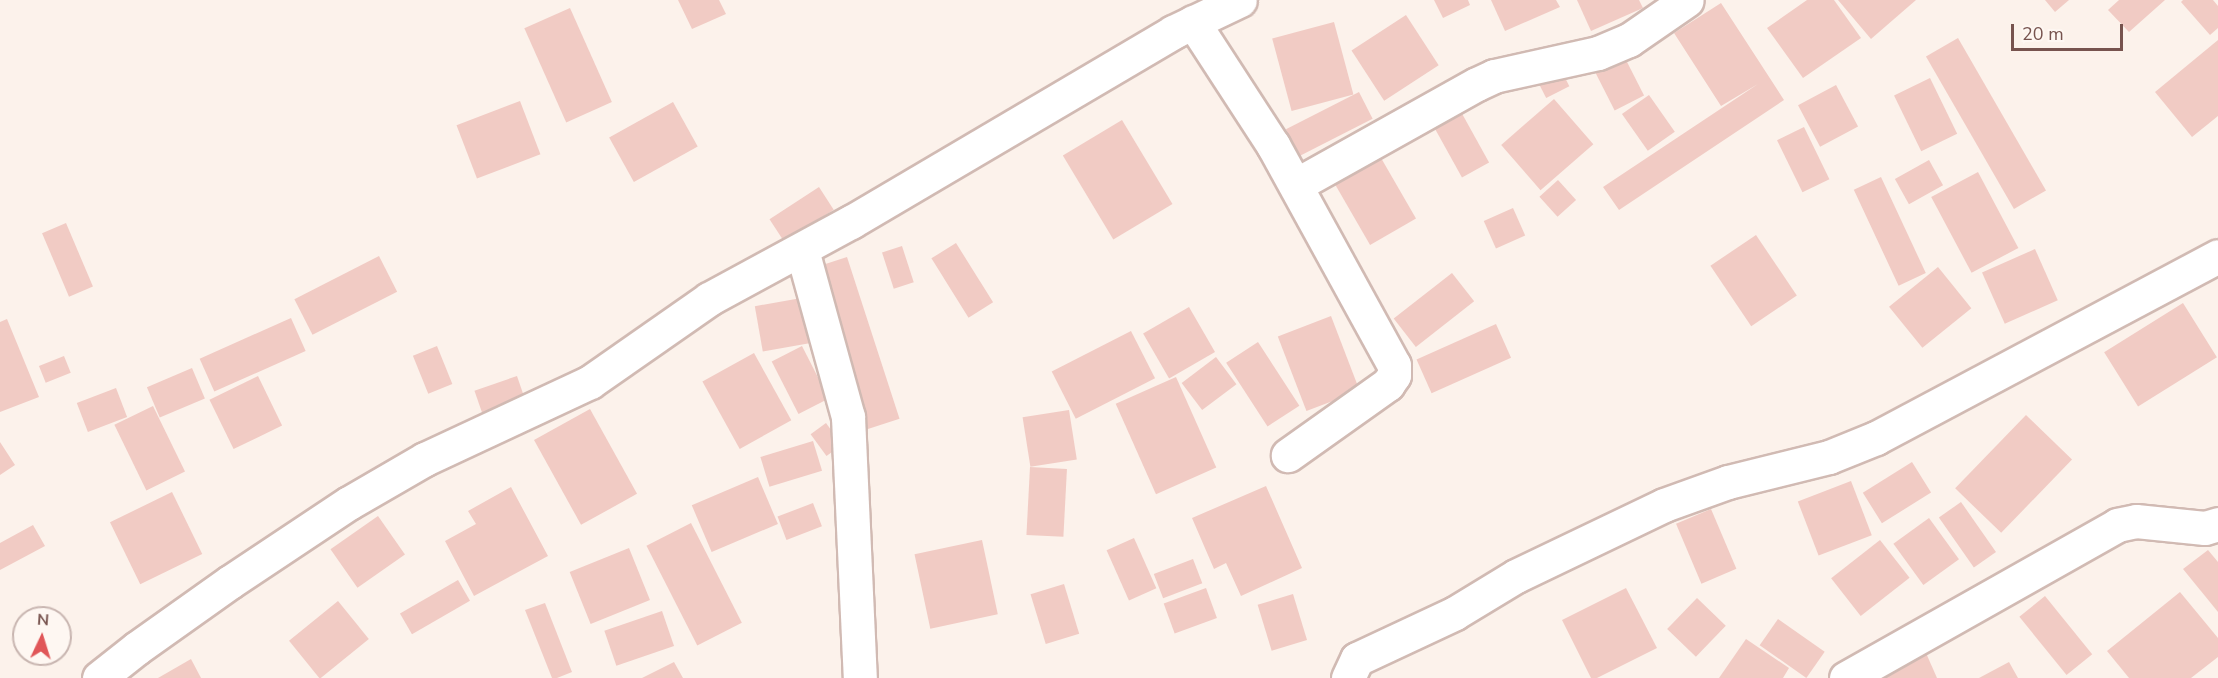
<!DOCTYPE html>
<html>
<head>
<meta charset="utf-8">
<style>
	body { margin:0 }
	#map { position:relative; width:2218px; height:678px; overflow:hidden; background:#fcf2eb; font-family:"Nunito Sans",sans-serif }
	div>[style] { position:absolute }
	.building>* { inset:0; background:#f1cbc4; transform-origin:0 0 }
	.roads { filter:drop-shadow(2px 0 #d1bab3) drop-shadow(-2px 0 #d1bab3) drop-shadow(0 2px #d1bab3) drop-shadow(0 -2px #d1bab3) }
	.minor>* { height:33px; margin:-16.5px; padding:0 16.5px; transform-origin:16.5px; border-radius:16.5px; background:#fff }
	span { translate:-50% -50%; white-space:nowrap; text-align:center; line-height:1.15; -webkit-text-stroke:6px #fef7f2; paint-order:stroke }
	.north { position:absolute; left:12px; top:606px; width:60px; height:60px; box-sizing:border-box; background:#fef7f2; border:2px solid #c8b5b0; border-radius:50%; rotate:4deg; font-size:16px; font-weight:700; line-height:24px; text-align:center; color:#77534e }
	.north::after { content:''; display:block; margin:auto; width:21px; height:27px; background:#e05658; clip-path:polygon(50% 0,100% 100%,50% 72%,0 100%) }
	.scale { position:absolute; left:2011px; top:24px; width:112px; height:27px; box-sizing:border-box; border:3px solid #77534e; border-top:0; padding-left:8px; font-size:18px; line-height:21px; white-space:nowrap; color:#77534e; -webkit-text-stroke:4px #fef7f2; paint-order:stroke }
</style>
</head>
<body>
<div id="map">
	<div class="building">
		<i style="clip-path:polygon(678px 0,719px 0,726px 14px,692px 29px)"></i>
		<i style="clip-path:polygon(1434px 0,1468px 0,1470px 5px,1443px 18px)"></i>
		<i style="clip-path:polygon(1491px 0,1556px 0,1560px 7px,1505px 31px)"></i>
		<i style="clip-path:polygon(1577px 0,1639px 0,1643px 8px,1591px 31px)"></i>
		<i style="clip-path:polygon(1807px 0,1834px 0,1861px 38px,1803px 78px,1767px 28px)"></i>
		<i style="clip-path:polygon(1838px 0,1916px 0,1871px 39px)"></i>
		<i style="clip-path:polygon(2045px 0,2069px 0,2055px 12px)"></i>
		<i style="clip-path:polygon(2119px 0,2165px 0,2129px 32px,2108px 10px)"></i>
		<i style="clip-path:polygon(2183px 0,2213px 0,2218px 6px,2218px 28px,2210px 35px,2181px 2px)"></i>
		<i style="clip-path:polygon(1721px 3px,1784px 100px,1619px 210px,1603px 187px,1758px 84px,1721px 106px,1674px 33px)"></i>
		<i style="left:570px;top:8px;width:103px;height:50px;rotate:66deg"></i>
		<i style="left:1406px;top:15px;width:60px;height:65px;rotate:57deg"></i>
		<i style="left:1334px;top:22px;width:75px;height:64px;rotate:75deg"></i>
		<i style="left:1958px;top:38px;width:176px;height:37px;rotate:60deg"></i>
		<i style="clip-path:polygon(2218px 40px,2218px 116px,2192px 137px,2155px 92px)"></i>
		<i style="left:1625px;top:58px;width:42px;height:33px;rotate:63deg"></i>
		<i style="left:1558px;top:64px;width:25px;height:26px;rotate:63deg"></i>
		<i style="left:1930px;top:78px;width:62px;height:40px;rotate:64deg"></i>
		<i style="left:1836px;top:85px;width:47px;height:43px;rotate:62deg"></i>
		<i style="left:1359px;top:92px;width:30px;height:82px;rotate:63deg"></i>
		<i style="left:1649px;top:95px;width:45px;height:33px;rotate:55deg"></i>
		<i style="left:1554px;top:99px;width:60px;height:70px;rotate:49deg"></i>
		<i style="left:520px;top:101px;width:57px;height:68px;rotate:69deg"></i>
		<i style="left:673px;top:102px;width:51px;height:73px;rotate:61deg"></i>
		<i style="left:1460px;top:110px;width:60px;height:31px;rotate:61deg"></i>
		<i style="left:1122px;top:120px;width:98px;height:69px;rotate:59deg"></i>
		<i style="left:1804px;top:127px;width:58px;height:30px;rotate:64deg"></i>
		<i style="left:1377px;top:151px;width:78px;height:53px;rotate:60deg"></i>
		<i style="left:1929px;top:160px;width:29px;height:39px;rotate:61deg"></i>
		<i style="left:1978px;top:172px;width:86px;height:53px;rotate:62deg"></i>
		<i style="left:1881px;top:177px;width:106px;height:30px;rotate:65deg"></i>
		<i style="left:1558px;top:180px;width:27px;height:25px;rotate:48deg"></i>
		<i style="left:819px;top:187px;width:27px;height:59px;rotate:57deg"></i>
		<i style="left:1513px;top:208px;width:30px;height:32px;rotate:66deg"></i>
		<i style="left:66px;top:223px;width:69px;height:26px;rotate:67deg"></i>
		<i style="left:1756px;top:235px;width:73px;height:55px;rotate:56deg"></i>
		<i style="left:956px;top:243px;width:70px;height:29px;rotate:58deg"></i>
		<i style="left:902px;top:246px;width:38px;height:21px;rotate:72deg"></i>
		<i style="left:2035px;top:249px;width:56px;height:58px;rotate:66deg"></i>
		<i style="left:379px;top:256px;width:40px;height:95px;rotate:63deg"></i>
		<i style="left:847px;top:257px;width:170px;height:34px;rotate:72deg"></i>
		<i style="left:1938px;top:267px;width:53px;height:63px;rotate:51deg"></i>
		<i style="left:1452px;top:273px;width:36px;height:74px;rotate:52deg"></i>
		<i style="left:807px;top:297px;width:46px;height:53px;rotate:80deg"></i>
		<i style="left:2183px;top:303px;width:64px;height:93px;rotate:58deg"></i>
		<i style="left:1189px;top:307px;width:52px;height:53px;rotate:60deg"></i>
		<i style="left:1331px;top:316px;width:80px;height:57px;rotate:69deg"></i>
		<i style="left:291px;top:318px;width:36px;height:100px;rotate:66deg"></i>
		<i style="clip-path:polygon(7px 319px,39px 397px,0 412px,0 322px)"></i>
		<i style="left:1496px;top:324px;width:37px;height:87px;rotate:66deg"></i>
		<i style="left:1131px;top:331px;width:53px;height:89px;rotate:63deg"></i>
		<i style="left:1258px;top:342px;width:76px;height:38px;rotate:57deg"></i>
		<i style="left:437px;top:346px;width:41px;height:26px;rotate:68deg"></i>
		<i style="left:802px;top:346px;width:59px;height:34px;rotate:63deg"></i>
		<i style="left:754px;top:353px;width:77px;height:59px;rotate:61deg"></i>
		<i style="left:64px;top:356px;width:18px;height:27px;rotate:68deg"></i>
		<i style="left:1216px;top:357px;width:34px;height:43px;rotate:53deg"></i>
		<i style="left:192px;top:368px;width:33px;height:49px;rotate:67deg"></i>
		<i style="left:258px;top:376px;width:55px;height:54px;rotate:64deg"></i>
		<i style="left:517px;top:376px;width:24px;height:45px;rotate:71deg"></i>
		<i style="left:1176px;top:377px;width:99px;height:66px;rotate:66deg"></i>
		<i style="left:116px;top:388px;width:31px;height:42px;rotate:69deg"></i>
		<i style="left:153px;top:406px;width:73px;height:43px;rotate:64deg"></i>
		<i style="left:590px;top:409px;width:97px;height:64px;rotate:61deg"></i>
		<i style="left:1069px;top:410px;width:50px;height:47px;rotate:81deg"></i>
		<i style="left:2026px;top:415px;width:64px;height:102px;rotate:44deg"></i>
		<i style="left:826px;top:423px;width:27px;height:19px;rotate:54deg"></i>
		<i style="left:813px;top:441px;width:31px;height:55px;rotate:73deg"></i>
		<i style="clip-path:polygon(0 442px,15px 465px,0 475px)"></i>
		<i style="left:1912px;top:462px;width:36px;height:58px;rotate:58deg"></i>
		<i style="left:1030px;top:467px;width:37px;height:68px;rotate:3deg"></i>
		<i style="left:758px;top:477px;width:51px;height:72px;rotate:67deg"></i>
		<i style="left:1851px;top:481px;width:58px;height:57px;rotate:69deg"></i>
		<i style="clip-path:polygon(1266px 486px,1302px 568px,1241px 596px,1226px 563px,1214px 569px,1192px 518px)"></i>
		<i style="clip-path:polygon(511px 487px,548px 556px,474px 596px,445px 541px,476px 524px,468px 511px)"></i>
		<i style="left:172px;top:492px;width:69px;height:69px;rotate:64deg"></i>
		<i style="left:1961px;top:502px;width:61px;height:27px;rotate:55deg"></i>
		<i style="left:813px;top:503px;width:25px;height:38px;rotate:69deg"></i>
		<i style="left:1711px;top:509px;width:65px;height:38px;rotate:67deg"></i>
		<i style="left:378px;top:516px;width:47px;height:58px;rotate:55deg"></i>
		<i style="left:1929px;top:518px;width:51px;height:44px;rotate:54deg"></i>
		<i style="left:691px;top:523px;width:112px;height:50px;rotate:63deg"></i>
		<i style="clip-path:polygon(33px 525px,45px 546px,0 570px,0 543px)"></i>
		<i style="left:1134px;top:538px;width:55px;height:30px;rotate:66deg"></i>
		<i style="left:982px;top:540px;width:76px;height:69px;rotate:78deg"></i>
		<i style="left:1880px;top:540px;width:48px;height:62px;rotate:52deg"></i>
		<i style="left:629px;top:548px;width:56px;height:64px;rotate:68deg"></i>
		<i style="clip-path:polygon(2208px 550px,2218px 562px,2218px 612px,2183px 569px)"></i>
		<i style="left:1193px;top:559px;width:26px;height:42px;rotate:69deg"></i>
		<i style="left:458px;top:580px;width:24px;height:67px;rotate:60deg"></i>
		<i style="left:1064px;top:584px;width:52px;height:35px;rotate:73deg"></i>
		<i style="left:1206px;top:588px;width:32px;height:45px;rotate:70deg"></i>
		<i style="clip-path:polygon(1626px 588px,1657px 648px,1597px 678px,1591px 678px,1562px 620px)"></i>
		<i style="clip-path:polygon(2180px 592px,2218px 638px,2218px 657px,2191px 678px,2129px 678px,2107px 651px)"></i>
		<i style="left:1293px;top:594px;width:48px;height:37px;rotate:73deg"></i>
		<i style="left:2045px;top:596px;width:75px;height:33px;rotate:51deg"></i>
		<i style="left:1697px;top:598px;width:40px;height:43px;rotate:44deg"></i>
		<i style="left:338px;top:601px;width:49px;height:63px;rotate:51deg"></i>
		<i style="clip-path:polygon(545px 603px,572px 672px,557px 678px,552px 678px,525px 610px)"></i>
		<i style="left:662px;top:611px;width:37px;height:61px;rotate:71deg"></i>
		<i style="left:1778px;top:619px;width:57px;height:32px;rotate:35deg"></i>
		<i style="clip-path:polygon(1746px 639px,1789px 668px,1783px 678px,1719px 678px)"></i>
		<i style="clip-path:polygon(1926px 653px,1937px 678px,1874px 678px)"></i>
		<i style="clip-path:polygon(191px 659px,201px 678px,158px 678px)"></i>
		<i style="clip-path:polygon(674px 662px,683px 678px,642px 678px)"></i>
		<i style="clip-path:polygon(2009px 662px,2018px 678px,1979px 678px)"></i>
	</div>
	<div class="roads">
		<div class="minor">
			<i style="left:1193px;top:22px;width:147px;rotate:57deg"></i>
			<i style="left:1273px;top:145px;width:251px;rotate:61.2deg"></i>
			<i style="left:1394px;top:365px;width:10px;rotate:90deg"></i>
			<i style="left:1394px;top:375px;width:11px;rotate:124deg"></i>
			<i style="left:1388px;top:384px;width:123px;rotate:144.6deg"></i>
			<i style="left:1296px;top:185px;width:207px;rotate:-29.2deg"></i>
			<i style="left:1477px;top:84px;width:19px;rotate:-25deg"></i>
			<i style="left:1494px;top:76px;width:107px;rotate:-12.5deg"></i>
			<i style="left:1598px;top:53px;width:34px;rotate:-23deg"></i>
			<i style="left:1629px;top:40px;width:70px;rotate:-34.6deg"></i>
			<i style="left:802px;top:250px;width:173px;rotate:74.6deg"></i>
			<i style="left:848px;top:417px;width:261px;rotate:87.4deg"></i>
			<i style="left:99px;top:678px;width:48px;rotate:-38.3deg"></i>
			<i style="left:137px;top:648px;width:114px;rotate:-35.4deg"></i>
			<i style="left:230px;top:582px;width:143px;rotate:-33.6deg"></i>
			<i style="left:349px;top:503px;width:88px;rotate:-30.1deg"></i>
			<i style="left:425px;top:459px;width:182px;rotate:-25deg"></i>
			<i style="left:590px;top:382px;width:145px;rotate:-34.9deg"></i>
			<i style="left:709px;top:299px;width:162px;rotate:-28.5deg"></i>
			<i style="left:851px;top:222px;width:374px;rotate:-30.5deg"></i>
			<i style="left:1173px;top:32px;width:74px;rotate:-25.5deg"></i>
			<i style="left:1348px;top:678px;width:21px;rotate:-65deg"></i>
			<i style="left:1357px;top:659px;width:108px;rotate:-25.1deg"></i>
			<i style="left:1455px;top:613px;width:71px;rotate:-31.2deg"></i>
			<i style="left:1516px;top:576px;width:164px;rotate:-25.6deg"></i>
			<i style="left:1664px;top:505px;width:68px;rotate:-19.8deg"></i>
			<i style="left:1728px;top:482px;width:104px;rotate:-13.9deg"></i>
			<i style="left:1829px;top:457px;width:51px;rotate:-22deg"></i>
			<i style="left:1876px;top:438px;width:387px;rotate:-28deg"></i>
			<i style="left:1846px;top:678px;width:311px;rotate:-29.4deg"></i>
			<i style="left:2117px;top:525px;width:19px;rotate:-12deg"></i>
			<i style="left:2136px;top:521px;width:69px;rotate:5.8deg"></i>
			<i style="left:2205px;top:528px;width:14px;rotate:-17deg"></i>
		</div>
	</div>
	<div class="north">N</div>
	<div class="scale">20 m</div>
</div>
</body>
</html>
